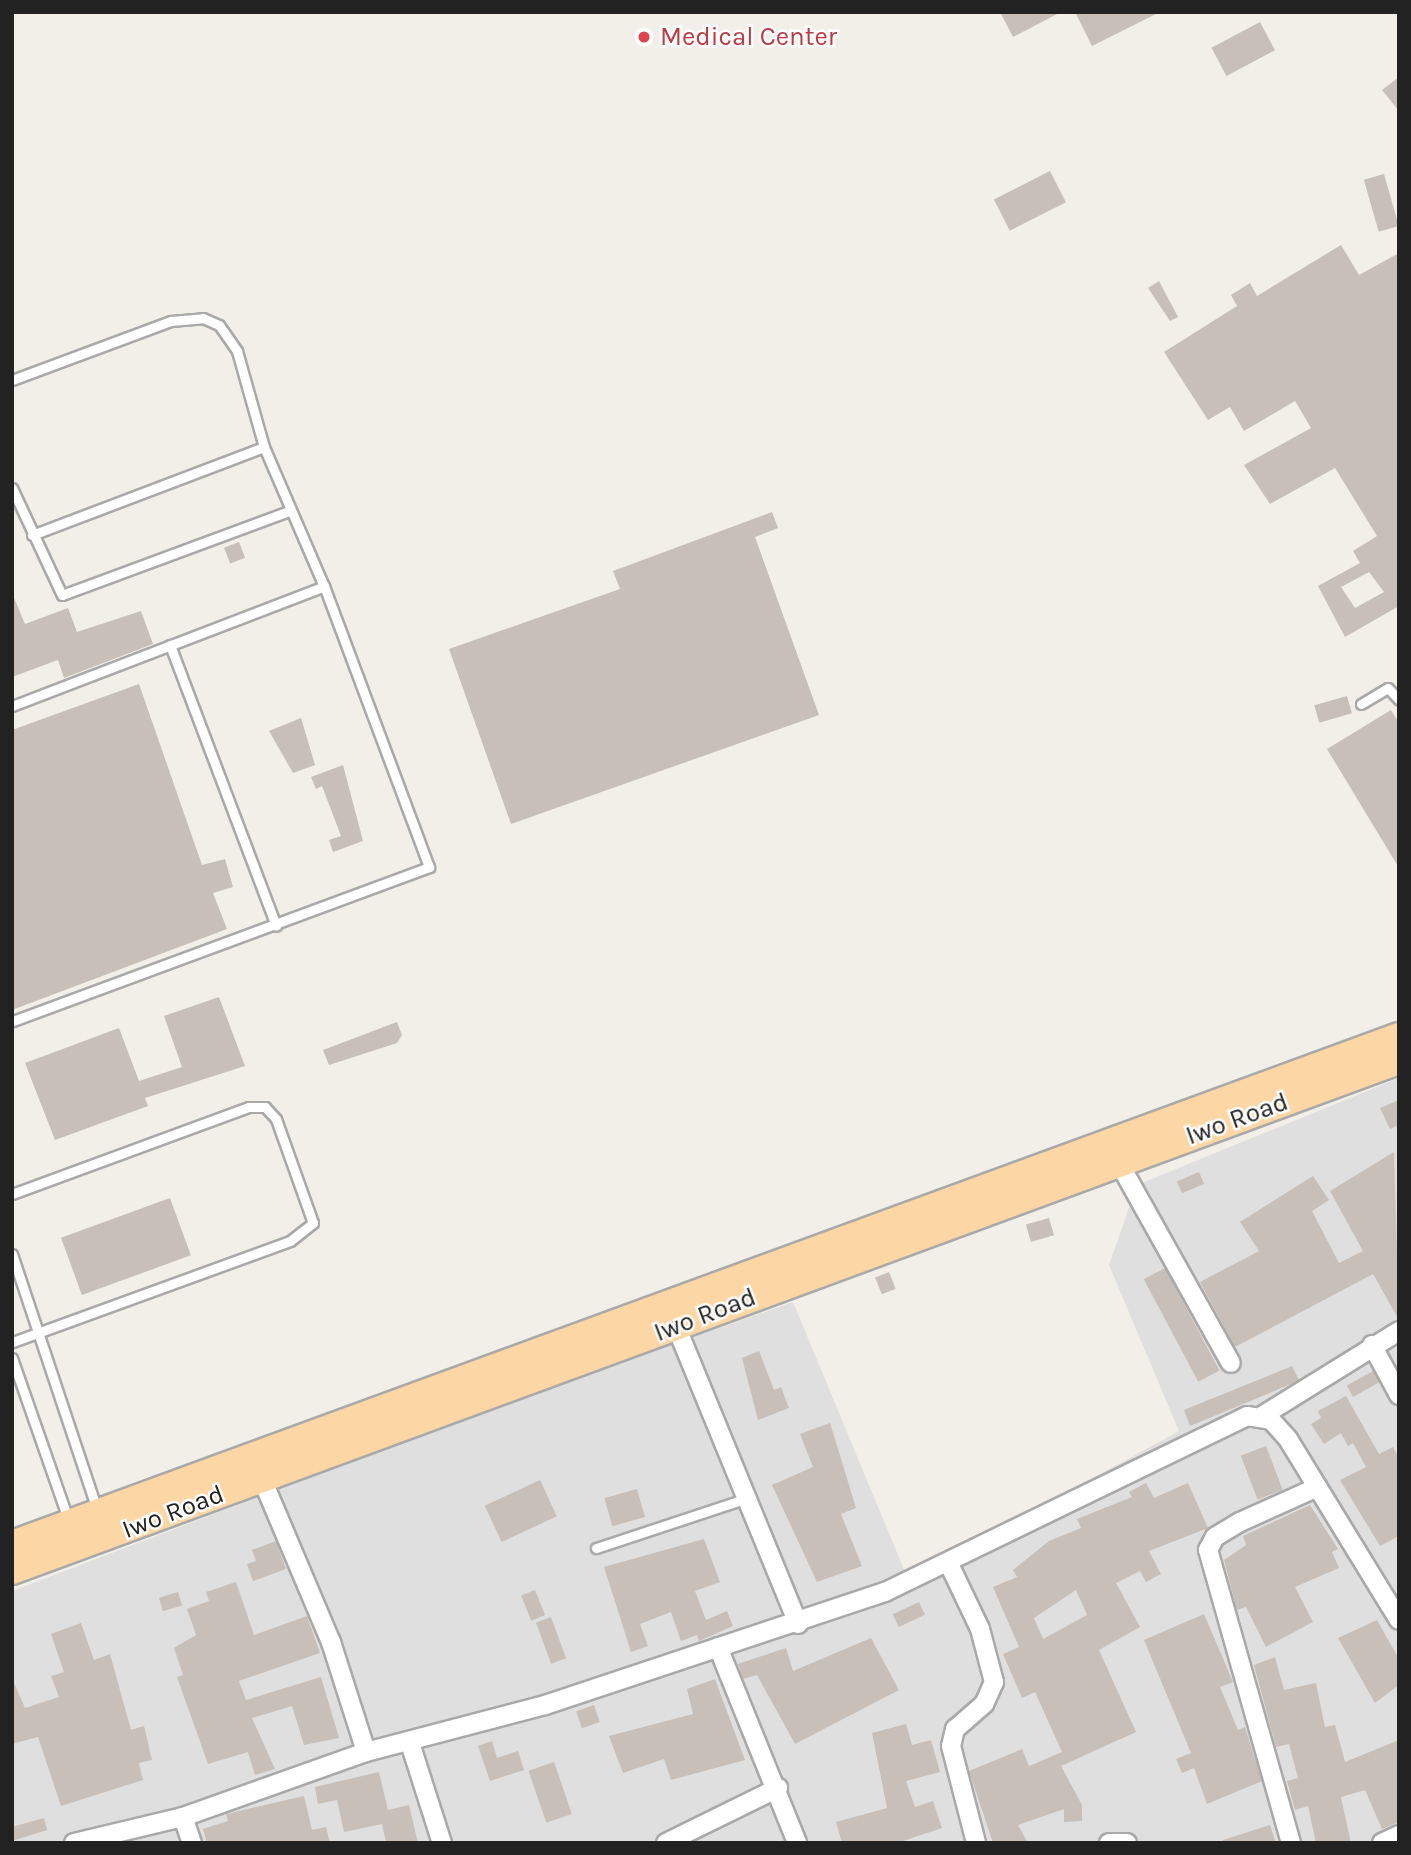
<!DOCTYPE html>
<html>
<head>
<meta charset="utf-8">
<style>
	body { margin:0 }
	#map { position:relative; width:1411px; height:1855px; overflow:hidden; background:#f2efe9; font-family:Karla,sans-serif }
	div>[style] { position:absolute }
	.residential>* { inset:0; background:#e0dfdf }
	.building>* { inset:0; background:#c7bfb8; transform-origin:0 0 }
	.roads { filter:drop-shadow(2px 0 #a9a9a9) drop-shadow(-2px 0 #a9a9a9) drop-shadow(0 2px #a9a9a9) drop-shadow(0 -2px #a9a9a9) }
	.service>* { height:9px; margin:-4.5px; padding:0 4.5px; transform-origin:4.5px; border-radius:4.5px; background:#fff }
	.minor>* { height:18px; margin:-9px; padding:0 9px; transform-origin:9px; border-radius:9px; background:#fff }
	.primary>* { height:26px; margin:-13px; padding:0 13px; transform-origin:13px; border-radius:13px; background:#fcd6a4 }
	.dots>* { width:19px; height:19px; translate:-50% -50%; box-sizing:border-box; border:4px solid #fff; border-radius:50% }
	span { translate:-50% -50%; white-space:nowrap; text-align:center; line-height:1.15; -webkit-text-stroke:5px #fff; paint-order:stroke }
	.health-label { font-size:26px; color:#be3a42 }
	.left { translate:0 -50%; text-align:left }
	.street-label { font-size:26px; color:#222 }
	.frame { position:absolute; inset:0; border:14px solid #222; pointer-events:none }
</style>
</head>
<body>
<div id="map">
	<div class="residential">
		<i style="clip-path:polygon(1399px 1078px,1399px 1843px,12px 1843px,12px 1591px,500px 1405px,793px 1302px,908px 1579px,1179px 1431px,1109px 1265px,1137px 1185px)"></i>
	</div>
	<div class="building">
		<i style="clip-path:polygon(1000px 12px,1061px 12px,1013px 37px)"></i>
		<i style="clip-path:polygon(1075px 12px,1160px 12px,1092px 46px)"></i>
		<i style="left:1260px;top:22px;width:32px;height:55px;rotate:62deg"></i>
		<i style="clip-path:polygon(1399px 77px,1399px 111px,1382px 90px)"></i>
		<i style="left:1050px;top:171px;width:35px;height:63px;rotate:63deg"></i>
		<i style="left:1384px;top:174px;width:54px;height:21px;rotate:74deg"></i>
		<i style="clip-path:polygon(evenodd,1341px 245px,1359px 275px,1399px 253px,1399px 606px,1345px 637px,1318px 586px,1360px 563px,1353px 551px,1377px 536px,1335px 468px,1270px 504px,1244px 465px,1311px 428px,1295px 401px,1244px 431px,1230px 407px,1208px 420px,1164px 352px,1237px 306px,1231px 295px,1250px 283px,1257px 296px,1341px 245px,1369px 572px,1384px 592px,1355px 608px,1341px 587px,1369px 572px)"></i>
		<i style="clip-path:polygon(1159px 281px,1178px 317px,1170px 321px,1148px 288px)"></i>
		<i style="clip-path:polygon(772px 512px,778px 528px,755px 537px,819px 715px,511px 824px,449px 649px,620px 589px,613px 571px)"></i>
		<i style="left:239px;top:542px;width:17px;height:16px;rotate:69deg"></i>
		<i style="clip-path:polygon(12px 593px,25px 624px,68px 608px,77px 632px,141px 611px,153px 644px,64px 678px,58px 660px,12px 677px)"></i>
		<i style="clip-path:polygon(139px 684px,202px 865px,225px 859px,233px 887px,213px 893px,227px 929px,12px 1010px,12px 730px)"></i>
		<i style="left:1347px;top:696px;width:18px;height:34px;rotate:74deg"></i>
		<i style="clip-path:polygon(1391px 710px,1399px 723px,1399px 868px,1327px 749px)"></i>
		<i style="clip-path:polygon(301px 718px,315px 765px,293px 773px,269px 731px)"></i>
		<i style="clip-path:polygon(343px 765px,363px 841px,333px 852px,329px 840px,341px 836px,322px 786px,316px 789px,311px 777px)"></i>
		<i style="clip-path:polygon(219px 997px,245px 1066px,145px 1098px,148px 1106px,55px 1140px,25px 1063px,119px 1028px,139px 1081px,182px 1067px,164px 1016px)"></i>
		<i style="clip-path:polygon(397px 1022px,402px 1035px,397px 1043px,329px 1065px,323px 1050px)"></i>
		<i style="clip-path:polygon(1399px 1100px,1399px 1125px,1390px 1129px,1380px 1108px)"></i>
		<i style="clip-path:polygon(1394px 1152px,1399px 1320px,1373px 1274px,1235px 1347px,1200px 1282px,1259px 1251px,1240px 1222px,1313px 1176px,1329px 1200px,1312px 1211px,1339px 1263px,1363px 1251px,1330px 1191px)"></i>
		<i style="left:1199px;top:1172px;width:13px;height:24px;rotate:67deg"></i>
		<i style="left:170px;top:1198px;width:61px;height:116px;rotate:70deg"></i>
		<i style="left:1049px;top:1218px;width:18px;height:24px;rotate:74deg"></i>
		<i style="left:1165px;top:1268px;width:116px;height:24px;rotate:62deg"></i>
		<i style="left:889px;top:1272px;width:18px;height:15px;rotate:68deg"></i>
		<i style="clip-path:polygon(759px 1351px,774px 1390px,781px 1387px,789px 1408px,758px 1420px,742px 1358px)"></i>
		<i style="clip-path:polygon(1292px 1366px,1299px 1380px,1291px 1384px,1190px 1426px,1184px 1410px)"></i>
		<i style="left:1373px;top:1371px;width:13px;height:30px;rotate:61deg"></i>
		<i style="clip-path:polygon(1346px 1396px,1379px 1454px,1393px 1447px,1399px 1458px,1399px 1536px,1380px 1546px,1340px 1480px,1366px 1467px,1353px 1443px,1348px 1446px,1341px 1433px,1324px 1444px,1311px 1424px,1321px 1418px,1318px 1411px)"></i>
		<i style="clip-path:polygon(830px 1423px,856px 1508px,841px 1514px,862px 1566px,817px 1582px,772px 1485px,813px 1467px,800px 1434px)"></i>
		<i style="left:1266px;top:1446px;width:47px;height:27px;rotate:69deg"></i>
		<i style="left:540px;top:1480px;width:40px;height:61px;rotate:65deg"></i>
		<i style="clip-path:polygon(evenodd,1146px 1483px,1154px 1498px,1188px 1483px,1208px 1528px,1149px 1551px,1161px 1574px,1146px 1582px,1140px 1571px,1116px 1583px,1140px 1627px,1099px 1650px,1136px 1732px,1061px 1766px,1082px 1805px,1082px 1821px,1064px 1822px,1064px 1809px,1018px 1825px,1028px 1843px,993px 1843px,969px 1771px,1022px 1749px,1029px 1766px,1062px 1752px,1035px 1692px,1022px 1698px,1003px 1654px,1019px 1647px,993px 1587px,1017px 1577px,1013px 1570px,1049px 1541px,1081px 1528px,1077px 1519px,1132px 1497px,1129px 1492px,1146px 1483px,1076px 1590px,1087px 1615px,1043px 1639px,1034px 1618px,1076px 1590px)"></i>
		<i style="left:637px;top:1489px;width:29px;height:34px;rotate:74deg"></i>
		<i style="clip-path:polygon(1310px 1505px,1338px 1549px,1332px 1552px,1339px 1568px,1295px 1587px,1313px 1622px,1266px 1647px,1246px 1607px,1237px 1610px,1224px 1560px,1246px 1545px,1243px 1536px)"></i>
		<i style="clip-path:polygon(704px 1539px,720px 1582px,695px 1591px,706px 1620px,727px 1611px,733px 1626px,699px 1641px,697px 1635px,681px 1641px,671px 1612px,640px 1624px,648px 1646px,631px 1652px,604px 1567px)"></i>
		<i style="clip-path:polygon(276px 1541px,286px 1569px,253px 1581px,247px 1564px,256px 1561px,252px 1550px)"></i>
		<i style="clip-path:polygon(236px 1582px,254px 1635px,307px 1616px,320px 1653px,239px 1681px,246px 1700px,321px 1677px,339px 1738px,304px 1745px,292px 1706px,252px 1718px,275px 1769px,255px 1775px,248px 1752px,208px 1764px,177px 1677px,183px 1675px,174px 1648px,196px 1635px,187px 1609px,209px 1601px,206px 1592px)"></i>
		<i style="left:535px;top:1590px;width:27px;height:15px;rotate:68deg"></i>
		<i style="left:178px;top:1592px;width:14px;height:20px;rotate:73deg"></i>
		<i style="left:919px;top:1602px;width:14px;height:29px;rotate:65deg"></i>
		<i style="clip-path:polygon(1204px 1614px,1233px 1682px,1220px 1687px,1238px 1730px,1245px 1727px,1262px 1781px,1207px 1804px,1194px 1768px,1182px 1773px,1176px 1759px,1191px 1753px,1144px 1640px)"></i>
		<i style="left:551px;top:1617px;width:44px;height:16px;rotate:70deg"></i>
		<i style="clip-path:polygon(1377px 1620px,1399px 1659px,1399px 1685px,1375px 1703px,1338px 1638px)"></i>
		<i style="clip-path:polygon(81px 1623px,94px 1660px,110px 1654px,131px 1730px,144px 1726px,152px 1760px,139px 1763px,143px 1780px,61px 1806px,38px 1737px,12px 1744px,12px 1678px,25px 1708px,59px 1697px,51px 1676px,64px 1672px,51px 1634px)"></i>
		<i style="clip-path:polygon(871px 1638px,899px 1690px,795px 1744px,757px 1675px,743px 1679px,738px 1664px,786px 1648px,793px 1671px)"></i>
		<i style="clip-path:polygon(1275px 1657px,1284px 1690px,1316px 1683px,1325px 1727px,1335px 1725px,1345px 1762px,1399px 1740px,1399px 1822px,1382px 1829px,1365px 1790px,1341px 1797px,1351px 1843px,1316px 1843px,1308px 1806px,1295px 1810px,1287px 1781px,1298px 1778px,1289px 1744px,1276px 1747px,1254px 1665px)"></i>
		<i style="clip-path:polygon(715px 1679px,745px 1760px,671px 1780px,664px 1759px,623px 1773px,609px 1736px,693px 1714px,687px 1689px)"></i>
		<i style="left:594px;top:1705px;width:18px;height:19px;rotate:71deg"></i>
		<i style="clip-path:polygon(906px 1724px,912px 1745px,931px 1740px,940px 1772px,906px 1781px,915px 1807px,933px 1801px,942px 1828px,897px 1843px,842px 1843px,836px 1822px,887px 1808px,872px 1733px)"></i>
		<i style="clip-path:polygon(492px 1741px,497px 1758px,518px 1751px,524px 1770px,490px 1781px,478px 1746px)"></i>
		<i style="left:554px;top:1762px;width:55px;height:27px;rotate:71deg"></i>
		<i style="clip-path:polygon(379px 1772px,388px 1810px,409px 1805px,418px 1843px,386px 1843px,382px 1824px,344px 1832px,337px 1800px,318px 1804px,315px 1787px)"></i>
		<i style="clip-path:polygon(304px 1796px,312px 1830px,326px 1827px,330px 1843px,207px 1843px,203px 1829px,228px 1821px,226px 1814px)"></i>
		<i style="clip-path:polygon(44px 1818px,47px 1830px,12px 1841px,12px 1827px)"></i>
		<i style="clip-path:polygon(1270px 1825px,1276px 1843px,1223px 1843px,1223px 1840px)"></i>
	</div>
	<div class="roads">
		<div class="service">
			<i style="left:12px;top:380px;width:170px;rotate:-20.4deg"></i>
			<i style="left:171px;top:321px;width:32px;rotate:-5deg"></i>
			<i style="left:203px;top:318px;width:17px;rotate:24deg"></i>
			<i style="left:219px;top:325px;width:32px;rotate:55deg"></i>
			<i style="left:237px;top:351px;width:100px;rotate:74.3deg"></i>
			<i style="left:264px;top:447px;width:151px;rotate:66.7deg"></i>
			<i style="left:324px;top:586px;width:300px;rotate:69.5deg"></i>
			<i style="left:429px;top:867px;width:445px;rotate:159.7deg"></i>
			<i style="left:12px;top:488px;width:118px;rotate:65deg"></i>
			<i style="left:62px;top:595px;width:242px;rotate:-20.3deg"></i>
			<i style="left:32px;top:535px;width:248px;rotate:-20.8deg"></i>
			<i style="left:170px;top:645px;width:300px;rotate:69.3deg"></i>
			<i style="left:1361px;top:704px;width:31px;rotate:-31deg"></i>
			<i style="left:1388px;top:688px;width:16px;rotate:47deg"></i>
			<i style="left:12px;top:706px;width:334px;rotate:-21deg"></i>
			<i style="left:12px;top:1194px;width:252px;rotate:-20.2deg"></i>
			<i style="left:249px;top:1107px;width:16px"></i>
			<i style="left:265px;top:1107px;width:16px;rotate:47deg"></i>
			<i style="left:276px;top:1119px;width:110px;rotate:70.4deg"></i>
			<i style="left:313px;top:1223px;width:29px;rotate:142deg"></i>
			<i style="left:290px;top:1241px;width:296px;rotate:160deg"></i>
			<i style="left:12px;top:1254px;width:272px;rotate:71.6deg"></i>
			<i style="left:12px;top:1358px;width:174px;rotate:70.8deg"></i>
			<i style="left:596px;top:1548px;width:159px;rotate:-18.3deg"></i>
		</div>
		<div class="minor">
			<i style="left:1119px;top:1163px;width:229px;rotate:60.8deg"></i>
			<i style="left:676px;top:1326px;width:322px;rotate:67.7deg"></i>
			<i style="left:1372px;top:1345px;width:57px;rotate:61.6deg"></i>
			<i style="left:1262px;top:1416px;width:161px;rotate:-31.8deg"></i>
			<i style="left:262px;top:1479px;width:177px;rotate:67.1deg"></i>
			<i style="left:331px;top:1642px;width:115px;rotate:72.3deg"></i>
			<i style="left:949px;top:1564px;width:72px;rotate:64.5deg"></i>
			<i style="left:980px;top:1629px;width:55px;rotate:75.2deg"></i>
			<i style="left:994px;top:1682px;width:24px;rotate:114deg"></i>
			<i style="left:984px;top:1704px;width:38px;rotate:139deg"></i>
			<i style="left:955px;top:1729px;width:17px;rotate:103deg"></i>
			<i style="left:951px;top:1746px;width:100px;rotate:75.5deg"></i>
			<i style="left:718px;top:1647px;width:211px;rotate:68deg"></i>
			<i style="left:410px;top:1743px;width:105px;rotate:72.3deg"></i>
			<i style="left:183px;top:1817px;width:28px;rotate:71deg"></i>
			<i style="left:74px;top:1843px;width:112px;rotate:-13.4deg"></i>
			<i style="left:183px;top:1817px;width:194px;rotate:-19.6deg"></i>
			<i style="left:366px;top:1752px;width:185px;rotate:-14.7deg"></i>
			<i style="left:545px;top:1705px;width:358px;rotate:-18.4deg"></i>
			<i style="left:885px;top:1592px;width:403px;rotate:-25.9deg"></i>
			<i style="left:1247px;top:1416px;width:24px;rotate:9deg"></i>
			<i style="left:1271px;top:1420px;width:25px;rotate:48deg"></i>
			<i style="left:1288px;top:1439px;width:212px;rotate:58.5deg"></i>
			<i style="left:666px;top:1843px;width:125px;rotate:-26.2deg"></i>
			<i style="left:1109px;top:1843px;width:18px"></i>
			<i style="left:1291px;top:1843px;width:305px;rotate:-105.8deg"></i>
			<i style="left:1208px;top:1550px;width:15px;rotate:-62deg"></i>
			<i style="left:1215px;top:1537px;width:29px;rotate:-31deg"></i>
			<i style="left:1240px;top:1522px;width:85px;rotate:-24.2deg"></i>
			<i style="left:1382px;top:1843px;width:19px;rotate:-25deg"></i>
		</div>
		<div class="primary">
			<i style="left:12px;top:1544px;width:1477px;rotate:-20.12deg"></i>
			<i style="left:12px;top:1571px;width:1478px;rotate:-20.19deg"></i>
		</div>
	</div>
	<div class="dots">
		<i style="left:644px;top:37px;background:#e0444e"></i>
	</div>
	<div class="health-label">
		<span class="left" style="left:660px;top:37px">Medical Center</span>
	</div>
	<div class="street-label">
		<span style="left:1237px;top:1119px;rotate:-20deg">Iwo Road</span>
		<span style="left:705px;top:1315px;rotate:-21deg">Iwo Road</span>
		<span style="left:173px;top:1512px;rotate:-21deg">Iwo Road</span>
	</div>
	<div class="frame"></div>
</div>
</body>
</html>
